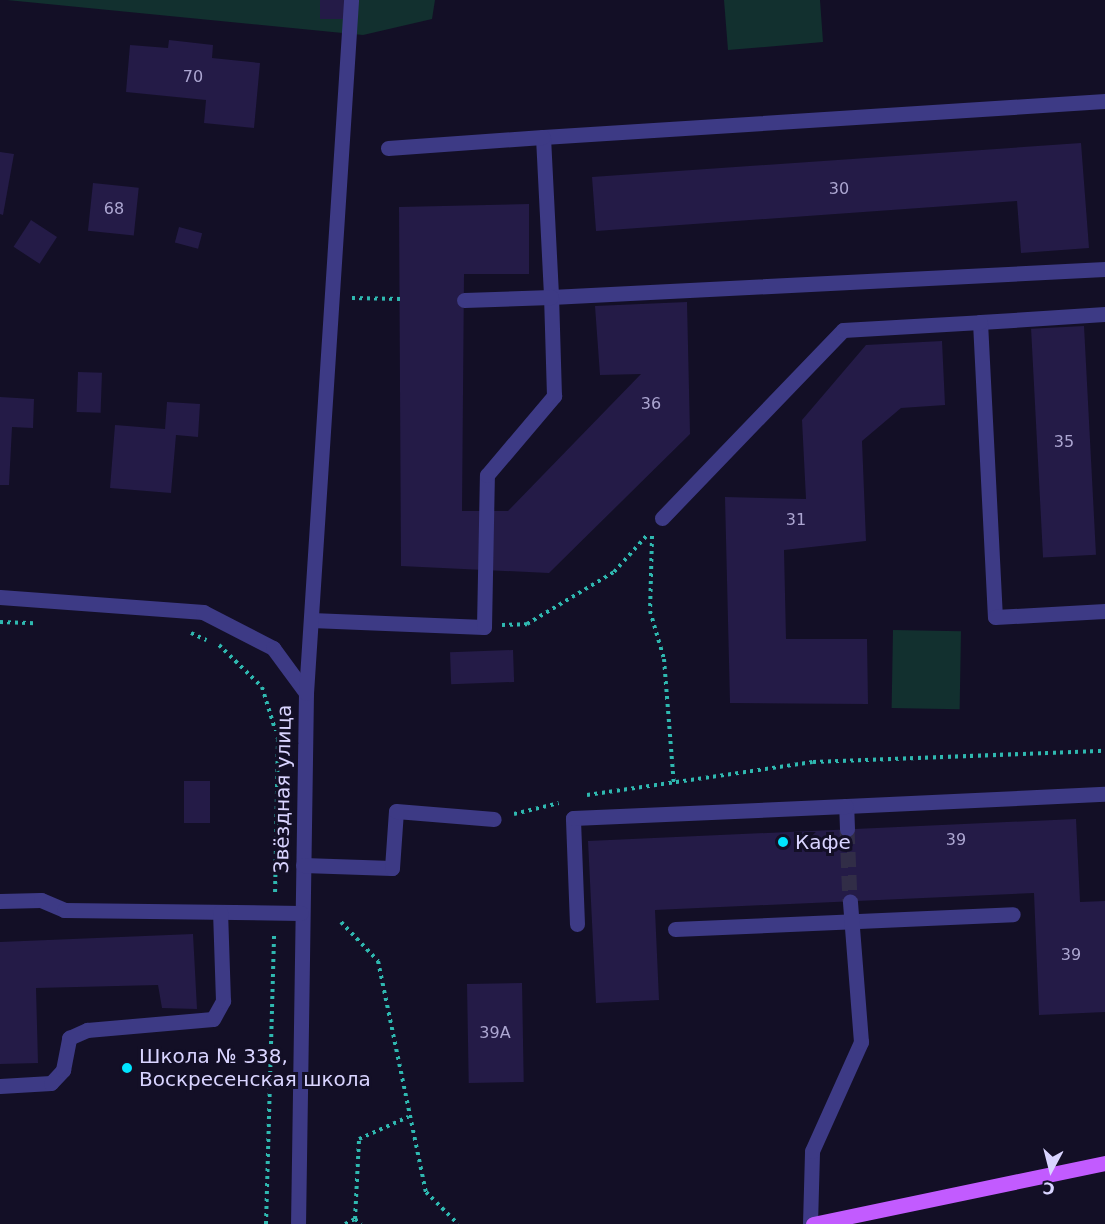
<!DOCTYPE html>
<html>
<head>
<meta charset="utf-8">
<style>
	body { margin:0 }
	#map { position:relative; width:1105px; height:1224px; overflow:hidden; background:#130f26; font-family:"DejaVu Sans",sans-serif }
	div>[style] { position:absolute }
	.green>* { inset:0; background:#12302f; transform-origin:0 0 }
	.building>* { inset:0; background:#241b47; transform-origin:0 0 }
	.minor-tunnel>* { height:15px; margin-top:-7.5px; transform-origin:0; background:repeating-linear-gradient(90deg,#312d47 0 15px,transparent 0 23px) }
	.path>* { height:4px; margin-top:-2px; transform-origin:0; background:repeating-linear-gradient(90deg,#2fb8b0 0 3px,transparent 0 7.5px) }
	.minor>* { height:15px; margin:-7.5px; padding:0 7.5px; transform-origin:7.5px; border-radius:7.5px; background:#3d3a85 }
	.major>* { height:15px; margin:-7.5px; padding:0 7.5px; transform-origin:7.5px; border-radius:7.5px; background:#c25bff }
	.dots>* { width:16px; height:16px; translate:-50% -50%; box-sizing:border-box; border:3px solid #130f26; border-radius:50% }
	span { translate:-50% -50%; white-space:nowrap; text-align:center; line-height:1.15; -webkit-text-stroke:6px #130f26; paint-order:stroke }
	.number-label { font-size:16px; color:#aca6d1 }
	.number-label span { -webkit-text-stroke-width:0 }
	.street-label { font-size:20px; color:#d9d4ff }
	.poi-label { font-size:20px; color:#d9d4ff }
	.left { translate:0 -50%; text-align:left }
	.north { position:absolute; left:1021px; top:1140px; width:60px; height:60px; -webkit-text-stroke:4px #130f26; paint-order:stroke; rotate:187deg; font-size:16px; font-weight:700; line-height:24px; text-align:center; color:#d9d4ff }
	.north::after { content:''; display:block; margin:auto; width:21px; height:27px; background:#d9d4ff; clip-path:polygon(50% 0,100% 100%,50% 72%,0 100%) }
</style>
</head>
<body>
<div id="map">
	<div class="green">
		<i style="clip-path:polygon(7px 0,435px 0,432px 19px,363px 35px)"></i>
		<i style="clip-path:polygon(724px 0,820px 0,823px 42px,728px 50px)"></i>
		<i style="left:893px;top:630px;width:68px;height:78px;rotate:1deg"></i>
	</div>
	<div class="building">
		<i style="left:320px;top:0;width:24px;height:19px"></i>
		<i style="clip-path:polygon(169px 40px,213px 45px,212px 58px,260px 63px,254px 128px,204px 123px,206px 100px,126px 92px,130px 45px,168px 48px)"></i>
		<i style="clip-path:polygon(1081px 143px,1089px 248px,1021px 253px,1017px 201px,596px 231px,592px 177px)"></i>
		<i style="clip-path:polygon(0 152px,14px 154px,3px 215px,0 214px)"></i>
		<i style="left:93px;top:183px;width:46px;height:48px;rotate:6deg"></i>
		<i style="clip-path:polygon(529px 204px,529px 274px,464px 274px,462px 511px,508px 511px,641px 374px,600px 375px,595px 306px,687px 302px,690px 434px,549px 573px,401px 566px,399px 207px)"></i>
		<i style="left:31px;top:220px;width:31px;height:32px;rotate:33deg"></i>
		<i style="left:179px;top:227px;width:24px;height:16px;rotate:15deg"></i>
		<i style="left:1084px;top:326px;width:229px;height:53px;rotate:87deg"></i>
		<i style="clip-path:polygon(942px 341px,945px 405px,901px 408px,862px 441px,866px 541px,784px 550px,786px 639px,867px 639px,868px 704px,730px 703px,725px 497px,806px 499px,802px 420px,866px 345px)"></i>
		<i style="left:78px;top:372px;width:24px;height:40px;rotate:2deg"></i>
		<i style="clip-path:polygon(0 397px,34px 399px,33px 428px,12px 427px,9px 485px,0 485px)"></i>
		<i style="clip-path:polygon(167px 402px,200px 404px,198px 437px,176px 435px,171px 493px,110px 488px,115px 425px,165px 429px)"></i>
		<i style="left:513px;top:650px;width:32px;height:63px;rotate:88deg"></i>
		<i style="left:184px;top:781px;width:26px;height:42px"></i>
		<i style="clip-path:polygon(1076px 819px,1080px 902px,1105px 901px,1105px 1012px,1039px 1015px,1034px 893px,655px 910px,659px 1000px,596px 1003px,588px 841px)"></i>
		<i style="clip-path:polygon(193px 934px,197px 1009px,162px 1008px,158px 985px,36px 988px,38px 1063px,0 1064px,0 942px)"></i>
		<i style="left:522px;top:983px;width:99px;height:55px;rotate:89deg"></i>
	</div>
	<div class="minor-tunnel">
		<i style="left:847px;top:829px;width:72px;rotate:87.6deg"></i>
	</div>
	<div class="path">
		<i style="left:352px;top:298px;width:49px;rotate:1.2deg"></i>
		<i style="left:652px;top:536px;width:75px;rotate:91.5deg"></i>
		<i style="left:650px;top:611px;width:50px;rotate:73.7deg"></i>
		<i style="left:664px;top:659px;width:126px;rotate:85.5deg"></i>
		<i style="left:0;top:622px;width:35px;rotate:2deg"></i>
		<i style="left:502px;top:625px;width:25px;rotate:-2deg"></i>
		<i style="left:527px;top:624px;width:101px;rotate:-30.9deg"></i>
		<i style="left:614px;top:572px;width:52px;rotate:-48.1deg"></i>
		<i style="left:191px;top:633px;width:17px;rotate:25deg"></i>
		<i style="left:219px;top:645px;width:60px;rotate:44.3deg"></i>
		<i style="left:262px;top:687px;width:54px;rotate:72.9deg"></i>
		<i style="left:278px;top:739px;width:154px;rotate:91.1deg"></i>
		<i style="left:587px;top:795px;width:228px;rotate:-8.3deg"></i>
		<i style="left:813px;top:762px;width:292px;rotate:-2.2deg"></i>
		<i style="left:514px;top:814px;width:46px;rotate:-13.7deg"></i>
		<i style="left:341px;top:922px;width:54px;rotate:46.5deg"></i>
		<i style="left:378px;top:961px;width:236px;rotate:78.3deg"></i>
		<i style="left:426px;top:1192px;width:45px;rotate:45deg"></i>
		<i style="left:355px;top:1219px;width:80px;rotate:-87.1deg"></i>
		<i style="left:359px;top:1139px;width:54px;rotate:-24.2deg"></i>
		<i style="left:266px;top:1224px;width:291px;rotate:-88.4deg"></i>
		<i style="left:345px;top:1224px;width:11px;rotate:-27deg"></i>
		<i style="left:355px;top:1219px;width:8px;rotate:40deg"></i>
	</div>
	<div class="minor">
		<i style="left:1105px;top:101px;width:563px;rotate:176.33deg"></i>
		<i style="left:543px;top:137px;width:160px;rotate:87.1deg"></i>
		<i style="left:551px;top:297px;width:555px;rotate:-2.89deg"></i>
		<i style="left:388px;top:148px;width:155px;rotate:-4.1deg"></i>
		<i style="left:1105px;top:314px;width:125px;rotate:176.3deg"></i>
		<i style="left:980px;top:322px;width:295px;rotate:87.1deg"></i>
		<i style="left:995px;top:617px;width:110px;rotate:-3.1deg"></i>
		<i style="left:662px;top:518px;width:261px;rotate:-46.1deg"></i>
		<i style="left:843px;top:330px;width:137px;rotate:-3.3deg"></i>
		<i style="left:0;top:597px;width:204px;rotate:4.2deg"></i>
		<i style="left:203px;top:612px;width:79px;rotate:27.2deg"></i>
		<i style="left:273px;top:648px;width:56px;rotate:53.7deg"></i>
		<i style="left:306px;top:693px;width:531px;rotate:90.86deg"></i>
		<i style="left:311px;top:620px;width:173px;rotate:2.3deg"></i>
		<i style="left:484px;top:627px;width:152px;rotate:-88.9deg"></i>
		<i style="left:487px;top:475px;width:104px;rotate:-49.7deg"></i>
		<i style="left:554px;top:396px;width:99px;rotate:-91.7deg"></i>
		<i style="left:551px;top:297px;width:87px;rotate:178deg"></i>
		<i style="left:306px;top:693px;width:694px;rotate:-86.28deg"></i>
		<i style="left:847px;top:829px;width:23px;rotate:-92deg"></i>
		<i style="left:846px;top:806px;width:259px;rotate:-2.7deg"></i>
		<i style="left:303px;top:865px;width:89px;rotate:1.9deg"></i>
		<i style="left:392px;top:868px;width:57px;rotate:-86deg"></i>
		<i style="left:396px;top:811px;width:98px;rotate:4.7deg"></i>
		<i style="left:0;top:901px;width:41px;rotate:-1.4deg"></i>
		<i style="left:41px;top:900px;width:25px;rotate:23deg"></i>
		<i style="left:64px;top:910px;width:237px;rotate:0.7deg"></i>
		<i style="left:577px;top:924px;width:106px;rotate:-92.2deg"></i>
		<i style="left:573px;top:818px;width:273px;rotate:-2.5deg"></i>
		<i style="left:675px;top:929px;width:338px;rotate:-2.5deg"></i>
		<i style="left:0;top:1086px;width:51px;rotate:-3.4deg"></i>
		<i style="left:51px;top:1083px;width:18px;rotate:-47deg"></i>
		<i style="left:63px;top:1070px;width:33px;rotate:-79deg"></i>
		<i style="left:69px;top:1038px;width:20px;rotate:-24deg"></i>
		<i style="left:87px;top:1030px;width:126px;rotate:-5deg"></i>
		<i style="left:213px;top:1019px;width:21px;rotate:-61deg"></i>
		<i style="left:223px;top:1001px;width:89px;rotate:-91.9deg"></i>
		<i style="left:810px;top:1224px;width:73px;rotate:-88.4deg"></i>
		<i style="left:812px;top:1151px;width:120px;rotate:-65.8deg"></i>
		<i style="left:861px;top:1042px;width:141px;rotate:-94.5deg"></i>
	</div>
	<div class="major">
		<i style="left:813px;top:1224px;width:298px;rotate:-11.8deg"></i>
	</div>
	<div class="dots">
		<i style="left:783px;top:842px;background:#00e5ff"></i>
		<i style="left:127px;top:1068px;background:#00e5ff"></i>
	</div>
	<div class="number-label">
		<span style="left:193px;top:77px">70</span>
		<span style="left:839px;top:189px">30</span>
		<span style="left:114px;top:209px">68</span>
		<span style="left:651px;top:404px">36</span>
		<span style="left:1064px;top:442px">35</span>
		<span style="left:796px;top:520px">31</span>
		<span style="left:956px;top:840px">39</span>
		<span style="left:1071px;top:955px">39</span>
		<span style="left:495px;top:1033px">39А</span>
	</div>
	<div class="street-label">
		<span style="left:283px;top:789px;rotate:-89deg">Звёздная улица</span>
	</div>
	<div class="poi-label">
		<span class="left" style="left:795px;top:842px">Кафе</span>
		<span class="left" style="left:139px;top:1068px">Школа № 338,<br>Воскресенская школа</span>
	</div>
	<div class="north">С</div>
</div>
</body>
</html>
